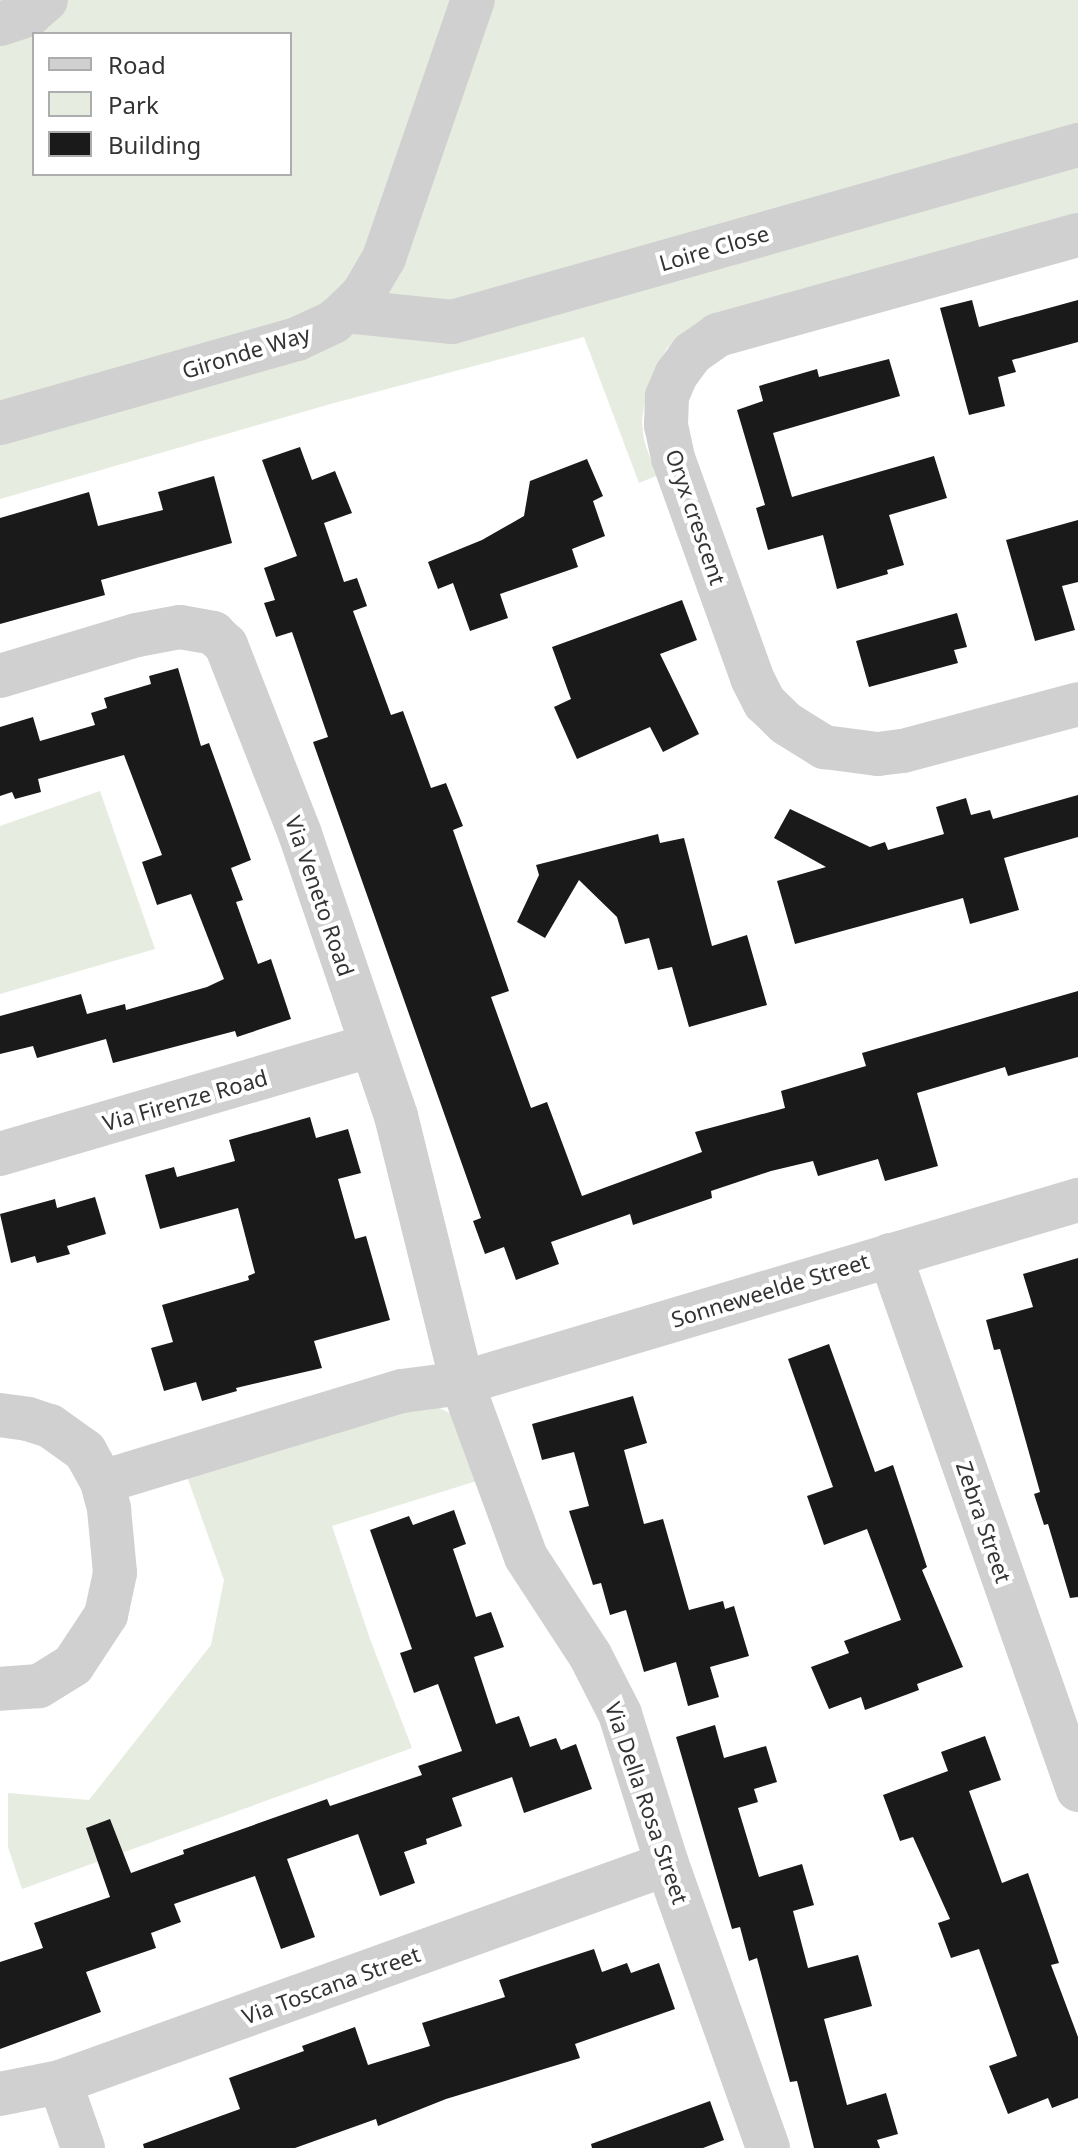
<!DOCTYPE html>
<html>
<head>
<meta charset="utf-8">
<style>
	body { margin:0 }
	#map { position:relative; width:1078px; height:2148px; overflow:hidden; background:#fff; font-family:"Noto Sans",sans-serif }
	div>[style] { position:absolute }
	.green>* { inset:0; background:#e6ecdf }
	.building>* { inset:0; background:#1a1a1a }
	.minor>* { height:44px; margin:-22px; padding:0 22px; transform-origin:22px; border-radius:22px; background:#d0d0d0 }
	span { translate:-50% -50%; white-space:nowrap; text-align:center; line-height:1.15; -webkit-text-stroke:8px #fff; paint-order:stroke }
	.street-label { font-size:22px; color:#333 }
	.legend { position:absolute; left:32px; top:32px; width:260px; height:144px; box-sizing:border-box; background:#fff; border:2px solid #adadad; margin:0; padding:10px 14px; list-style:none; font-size:24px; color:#333 }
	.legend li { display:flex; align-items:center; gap:16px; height:40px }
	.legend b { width:40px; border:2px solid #adadad }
</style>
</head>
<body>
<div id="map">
	<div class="green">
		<i style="clip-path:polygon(evenodd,0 0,1078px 0,1078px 214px,683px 334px,667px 348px,647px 387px,642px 420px,644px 440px,656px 476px,639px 483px,584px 337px,334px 403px,0 499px,0 0,34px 34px,290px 34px,290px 174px,34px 174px,34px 34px)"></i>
		<i style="clip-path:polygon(100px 791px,155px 949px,0 994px,0 826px)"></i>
		<i style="clip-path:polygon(434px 1405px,455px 1416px,483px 1479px,332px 1526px,370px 1639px,412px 1748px,22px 1889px,8px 1847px,8px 1793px,89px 1800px,211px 1645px,224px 1580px,185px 1471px)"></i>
	</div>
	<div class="building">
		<i style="clip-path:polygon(972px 300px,979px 327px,1078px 300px,1078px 342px,1012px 360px,1016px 372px,998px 377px,1005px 406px,969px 415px,940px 308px)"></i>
		<i style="clip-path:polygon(889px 359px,900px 396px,773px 433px,792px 497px,934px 456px,947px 498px,889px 515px,904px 565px,887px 570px,888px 574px,837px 589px,823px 535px,768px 550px,756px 508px,765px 505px,737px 410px,763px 401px,759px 386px,817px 369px,819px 377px)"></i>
		<i style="clip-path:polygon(300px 447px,312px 480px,335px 471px,352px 513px,324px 523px,344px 582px,357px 578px,367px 606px,353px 611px,391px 715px,403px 711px,431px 788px,446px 783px,463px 826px,453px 830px,509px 991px,491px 997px,531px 1108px,547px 1102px,582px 1196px,702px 1152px,695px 1132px,785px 1108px,781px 1091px,866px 1066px,862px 1053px,1078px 991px,1078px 1057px,1008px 1076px,1005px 1067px,917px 1093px,938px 1166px,885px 1181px,878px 1159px,818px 1176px,813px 1161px,771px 1171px,711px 1191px,712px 1198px,633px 1225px,630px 1214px,551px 1242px,559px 1264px,516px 1280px,504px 1247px,485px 1254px,473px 1221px,481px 1218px,313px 742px,328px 737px,292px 632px,276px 637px,264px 603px,275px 600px,264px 568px,297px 556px,262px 460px)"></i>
		<i style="clip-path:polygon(587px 459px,603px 496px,593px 501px,605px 536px,572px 549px,578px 567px,500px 594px,508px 618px,470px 631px,453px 583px,438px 589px,428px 562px,482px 540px,524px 516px,530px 481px)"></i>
		<i style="clip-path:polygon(214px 476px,232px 543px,101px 580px,105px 595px,0 624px,0 518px,89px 492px,98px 526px,163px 510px,158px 492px)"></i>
		<i style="clip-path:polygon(1078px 520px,1078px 582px,1062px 586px,1075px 630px,1035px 641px,1006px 540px)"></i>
		<i style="clip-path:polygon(682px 600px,697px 640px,660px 654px,699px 734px,663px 752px,650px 727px,577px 759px,554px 707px,571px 699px,552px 647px)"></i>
		<i style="clip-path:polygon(957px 613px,967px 647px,954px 650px,958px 663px,869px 687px,856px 641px)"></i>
		<i style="clip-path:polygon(178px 668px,201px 746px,209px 743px,251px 860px,231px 868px,243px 900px,236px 902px,258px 964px,271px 959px,291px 1019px,237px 1037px,235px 1031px,113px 1063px,106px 1039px,37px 1058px,33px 1046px,0 1054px,0 1016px,81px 994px,87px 1014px,125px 1004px,126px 1010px,207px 987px,224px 979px,191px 894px,157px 905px,142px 862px,162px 855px,124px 755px,38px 779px,41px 792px,15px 799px,12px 792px,0 796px,0 727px,33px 717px,40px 741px,95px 725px,91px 713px,107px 708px,104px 698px,151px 684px,149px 676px)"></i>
		<i style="clip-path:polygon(1078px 795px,1078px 837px,1004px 858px,1019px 910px,970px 924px,963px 898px,795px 944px,777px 881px,826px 867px,774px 838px,790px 809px,870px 847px,885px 842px,888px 850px,944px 834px,936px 807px,966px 798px,971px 815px,990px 810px,993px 819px)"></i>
		<i style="clip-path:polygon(658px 834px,660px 843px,684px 838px,712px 946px,747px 935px,767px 1005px,689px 1027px,672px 967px,658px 970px,649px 938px,625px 944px,617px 917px,579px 880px,545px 938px,517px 922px,539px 875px,536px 865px)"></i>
		<i style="clip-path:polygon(310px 1117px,316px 1138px,348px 1129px,361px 1173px,338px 1179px,355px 1239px,366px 1236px,390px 1320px,314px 1341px,322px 1368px,236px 1388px,237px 1391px,202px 1401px,196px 1382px,164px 1391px,151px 1348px,173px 1342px,162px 1305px,249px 1280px,248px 1276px,255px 1273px,238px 1208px,160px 1229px,145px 1175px,174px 1167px,177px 1177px,235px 1161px,229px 1140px)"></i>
		<i style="clip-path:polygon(95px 1197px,106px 1234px,67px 1246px,70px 1254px,37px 1263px,35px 1256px,11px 1263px,0 1214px,55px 1199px,57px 1208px)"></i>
		<i style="clip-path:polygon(1078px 1258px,1078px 1597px,1070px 1598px,1048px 1524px,1044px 1525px,1034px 1494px,1040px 1492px,1000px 1349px,994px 1350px,986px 1320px,1033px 1307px,1023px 1274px)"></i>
		<i style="clip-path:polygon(829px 1344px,875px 1472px,893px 1465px,927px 1567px,922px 1570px,963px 1667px,917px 1684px,919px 1690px,865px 1710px,861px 1697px,829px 1709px,811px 1667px,849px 1653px,844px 1641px,901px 1620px,867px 1529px,824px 1545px,807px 1496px,833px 1487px,788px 1359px)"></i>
		<i style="clip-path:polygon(633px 1396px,647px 1443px,624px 1450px,644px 1524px,663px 1519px,689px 1610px,723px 1601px,725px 1609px,734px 1606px,749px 1656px,710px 1667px,719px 1697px,688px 1706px,676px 1662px,644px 1672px,626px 1610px,610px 1615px,601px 1583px,593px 1585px,569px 1511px,589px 1506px,574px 1452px,542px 1460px,532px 1424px)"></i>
		<i style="clip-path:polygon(454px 1510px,466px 1544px,453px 1549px,476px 1617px,491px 1612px,504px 1647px,474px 1657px,496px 1724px,519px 1716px,530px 1747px,556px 1738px,561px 1750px,576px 1744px,592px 1789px,524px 1813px,512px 1777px,452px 1798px,462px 1826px,426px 1839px,427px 1844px,404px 1852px,415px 1883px,380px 1896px,358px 1834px,287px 1859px,315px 1937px,281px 1949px,255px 1876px,174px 1904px,181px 1922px,151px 1933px,156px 1948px,86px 1972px,101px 2012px,0 2049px,0 1962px,43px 1948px,34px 1923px,110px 1897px,86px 1828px,110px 1819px,131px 1873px,184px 1854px,183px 1850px,327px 1799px,330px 1806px,422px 1775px,418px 1766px,462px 1751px,438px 1684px,414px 1693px,400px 1653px,412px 1649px,370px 1530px,409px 1516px,413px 1525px)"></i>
		<i style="clip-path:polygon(715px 1725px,724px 1758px,766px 1746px,777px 1782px,754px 1789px,758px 1802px,738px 1808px,759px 1877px,802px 1864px,814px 1905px,793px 1911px,808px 1968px,858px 1955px,872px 2006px,824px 2019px,847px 2105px,886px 2093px,898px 2134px,877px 2140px,880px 2148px,814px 2148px,797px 2081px,790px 2082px,757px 1958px,749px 1961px,740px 1927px,732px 1929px,676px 1737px)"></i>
		<i style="clip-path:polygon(985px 1736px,1001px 1780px,969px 1791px,1002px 1883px,1028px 1873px,1059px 1963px,1051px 1965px,1078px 2037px,1078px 2098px,1052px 2108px,1048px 2098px,1008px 2114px,989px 2066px,1017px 2056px,979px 1949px,951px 1958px,938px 1923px,950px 1919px,913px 1837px,900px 1841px,883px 1795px,948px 1771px,941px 1752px)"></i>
		<i style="clip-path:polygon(594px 1949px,602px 1972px,627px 1963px,631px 1973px,659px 1963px,675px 2009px,575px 2044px,580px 2058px,446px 2099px,378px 2126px,376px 2119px,295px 2148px,144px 2148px,143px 2144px,240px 2109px,229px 2078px,304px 2051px,302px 2046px,355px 2027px,368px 2065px,430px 2046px,422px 2023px,505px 1997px,499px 1980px)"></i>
		<i style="clip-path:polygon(710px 2101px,724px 2140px,703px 2148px,592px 2148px,591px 2144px)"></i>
	</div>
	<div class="minor">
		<i style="left:0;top:24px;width:32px;rotate:-18deg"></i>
		<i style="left:30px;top:14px;width:21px;rotate:-41deg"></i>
		<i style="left:1078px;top:235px;width:374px;rotate:164.5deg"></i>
		<i style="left:718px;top:335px;width:32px;rotate:145deg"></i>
		<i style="left:692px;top:353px;width:27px;rotate:126deg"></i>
		<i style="left:676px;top:375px;width:23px;rotate:113deg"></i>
		<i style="left:667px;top:396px;width:29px;rotate:92deg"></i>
		<i style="left:666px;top:425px;width:34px;rotate:78deg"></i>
		<i style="left:673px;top:458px;width:234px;rotate:70.2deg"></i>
		<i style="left:752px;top:678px;width:28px;rotate:63deg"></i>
		<i style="left:765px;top:703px;width:30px;rotate:44deg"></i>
		<i style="left:787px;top:724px;width:44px;rotate:31.9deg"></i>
		<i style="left:824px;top:747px;width:54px;rotate:7.4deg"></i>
		<i style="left:878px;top:754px;width:25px;rotate:-7deg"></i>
		<i style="left:903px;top:751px;width:181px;rotate:-15deg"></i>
		<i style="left:346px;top:311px;width:107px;rotate:5.9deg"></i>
		<i style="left:452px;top:322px;width:651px;rotate:-15.79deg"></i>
		<i style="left:0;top:423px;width:309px;rotate:-15.8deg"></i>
		<i style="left:297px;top:339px;width:40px;rotate:-25deg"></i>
		<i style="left:333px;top:322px;width:17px;rotate:-40deg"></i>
		<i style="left:346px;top:311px;width:24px;rotate:-45deg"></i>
		<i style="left:363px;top:294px;width:42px;rotate:-59.7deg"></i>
		<i style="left:384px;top:258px;width:273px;rotate:-71deg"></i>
		<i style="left:0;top:676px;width:143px;rotate:-16.7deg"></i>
		<i style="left:137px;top:635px;width:44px;rotate:-10.5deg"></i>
		<i style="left:180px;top:627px;width:34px;rotate:10deg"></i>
		<i style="left:213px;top:633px;width:18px;rotate:43deg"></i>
		<i style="left:226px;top:645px;width:203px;rotate:68.6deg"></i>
		<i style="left:300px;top:834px;width:298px;rotate:71.2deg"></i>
		<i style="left:396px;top:1116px;width:275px;rotate:76.1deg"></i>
		<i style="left:462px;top:1383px;width:185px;rotate:69.8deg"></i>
		<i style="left:526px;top:1557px;width:117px;rotate:56.9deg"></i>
		<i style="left:590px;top:1655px;width:66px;rotate:63deg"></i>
		<i style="left:620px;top:1714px;width:157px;rotate:72.6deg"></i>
		<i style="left:667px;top:1864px;width:301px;rotate:70.4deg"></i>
		<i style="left:0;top:1154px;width:385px;rotate:-16.3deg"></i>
		<i style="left:890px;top:1255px;width:567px;rotate:70.64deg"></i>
		<i style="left:0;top:1415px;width:28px;rotate:8deg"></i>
		<i style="left:28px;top:1419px;width:23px;rotate:18deg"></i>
		<i style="left:50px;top:1426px;width:43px;rotate:35.5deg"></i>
		<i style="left:85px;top:1451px;width:35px;rotate:61deg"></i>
		<i style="left:102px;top:1482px;width:28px;rotate:75deg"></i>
		<i style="left:109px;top:1509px;width:64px;rotate:84.6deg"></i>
		<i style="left:115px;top:1573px;width:43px;rotate:102.1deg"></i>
		<i style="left:106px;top:1615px;width:60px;rotate:123.4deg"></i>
		<i style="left:73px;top:1665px;width:40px;rotate:148deg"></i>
		<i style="left:39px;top:1686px;width:39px;rotate:176deg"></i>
		<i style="left:102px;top:1482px;width:313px;rotate:-16.9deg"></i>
		<i style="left:402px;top:1391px;width:61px;rotate:-7.6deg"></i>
		<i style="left:462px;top:1383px;width:643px;rotate:-16.55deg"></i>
		<i style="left:60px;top:2082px;width:70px;rotate:70.8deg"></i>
		<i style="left:0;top:2094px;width:61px;rotate:-11.3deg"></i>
		<i style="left:60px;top:2082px;width:645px;rotate:-19.76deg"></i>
	</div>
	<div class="street-label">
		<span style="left:714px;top:248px;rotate:-16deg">Loire Close</span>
		<span style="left:246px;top:352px;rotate:-17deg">Gironde Way</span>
		<span style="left:696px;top:517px;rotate:71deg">Oryx crescent</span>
		<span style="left:320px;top:896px;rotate:71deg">Via Veneto Road</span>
		<span style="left:185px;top:1100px;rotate:-16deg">Via Firenze Road</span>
		<span style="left:770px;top:1290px;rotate:-17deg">Sonneweelde Street</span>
		<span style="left:984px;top:1522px;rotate:71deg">Zebra Street</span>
		<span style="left:647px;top:1803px;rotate:71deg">Via Della Rosa Street</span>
		<span style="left:331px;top:1985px;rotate:-20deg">Via Toscana Street</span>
	</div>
	<ul class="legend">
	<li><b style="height:10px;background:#d0d0d0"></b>Road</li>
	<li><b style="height:22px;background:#e6ecdf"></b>Park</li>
	<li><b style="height:22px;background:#1a1a1a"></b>Building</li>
	</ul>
</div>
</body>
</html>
